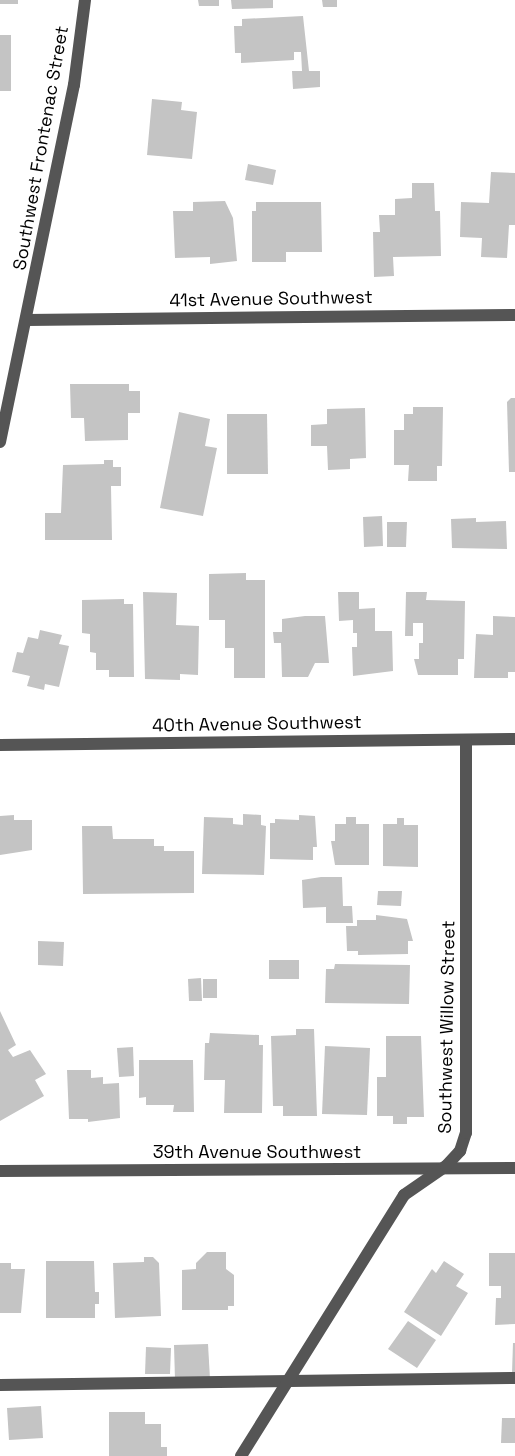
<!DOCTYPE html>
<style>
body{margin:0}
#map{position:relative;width:515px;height:1456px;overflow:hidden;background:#fff;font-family:"Space Grotesk",sans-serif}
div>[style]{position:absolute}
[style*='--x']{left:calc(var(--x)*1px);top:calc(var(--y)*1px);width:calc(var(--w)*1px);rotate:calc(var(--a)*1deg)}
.building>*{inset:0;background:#c4c4c4}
.lane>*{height:12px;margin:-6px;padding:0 6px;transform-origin:6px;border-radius:6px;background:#555}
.street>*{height:12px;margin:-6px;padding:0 6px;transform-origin:6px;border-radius:6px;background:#555}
span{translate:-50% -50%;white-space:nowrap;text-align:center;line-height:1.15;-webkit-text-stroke:6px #fff;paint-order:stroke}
.street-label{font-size:18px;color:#000}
</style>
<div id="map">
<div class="building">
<i style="clip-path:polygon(0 0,18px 0,18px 4px,0 4px)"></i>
<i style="clip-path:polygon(198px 0,219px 0,219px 6px,199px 6px)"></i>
<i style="clip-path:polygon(231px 0,273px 0,273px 8px,232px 9px)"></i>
<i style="clip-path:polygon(322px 0,337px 0,337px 7px,323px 7px)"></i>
<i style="clip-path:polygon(303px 16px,309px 71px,320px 71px,320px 87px,293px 89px,292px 71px,302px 71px,301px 52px,294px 52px,294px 60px,241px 63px,241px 53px,235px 53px,234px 26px,242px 26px,242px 19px)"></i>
<i style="clip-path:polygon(0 35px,11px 35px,11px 91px,0 91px)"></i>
<i style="clip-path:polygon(152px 99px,182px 102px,181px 110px,197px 112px,192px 159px,147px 155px)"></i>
<i style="clip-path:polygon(248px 164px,276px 170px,273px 185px,245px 180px)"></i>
<i style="clip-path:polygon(491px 172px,515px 173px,515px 225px,509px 225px,507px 258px,481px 257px,482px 238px,460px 237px,461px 202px,489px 203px)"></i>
<i style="clip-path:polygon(412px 183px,434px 183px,435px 211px,440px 211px,441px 256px,393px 257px,394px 276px,374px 277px,373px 232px,380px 232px,379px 215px,395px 215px,395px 199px,412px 198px)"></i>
<i style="clip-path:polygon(225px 201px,233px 218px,237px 261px,210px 264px,210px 257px,175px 258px,173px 211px,193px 211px,193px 202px)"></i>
<i style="clip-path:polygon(256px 202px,321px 202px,322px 252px,286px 252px,286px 262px,252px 262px,252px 211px,256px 211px)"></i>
<i style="clip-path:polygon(70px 384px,129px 384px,129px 391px,140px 391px,140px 413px,128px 413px,128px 440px,85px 441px,84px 418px,71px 418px)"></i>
<i style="clip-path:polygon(511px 398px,515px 398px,515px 472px,509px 472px,507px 402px)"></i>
<i style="clip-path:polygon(413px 407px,443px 407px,442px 466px,437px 466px,437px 481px,408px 481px,409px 465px,394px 465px,394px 430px,404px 430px,404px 414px,413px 414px)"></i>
<i style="clip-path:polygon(365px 408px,366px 458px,350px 459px,350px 469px,328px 470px,327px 446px,311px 446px,311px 425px,327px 424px,327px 409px)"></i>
<i style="clip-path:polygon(179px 412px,210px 419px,205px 446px,217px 448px,203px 516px,160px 508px)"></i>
<i style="clip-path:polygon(227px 414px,267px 414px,268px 474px,227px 474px)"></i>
<i style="clip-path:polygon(104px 460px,113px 460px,113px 467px,121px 467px,121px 486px,111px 486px,112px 540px,45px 540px,45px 513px,61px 513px,63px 465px,104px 464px)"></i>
<i style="clip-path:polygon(382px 516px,383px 546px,364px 547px,363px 517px)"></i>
<i style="clip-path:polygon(476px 518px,476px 522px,506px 521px,507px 549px,452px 548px,451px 519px)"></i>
<i style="clip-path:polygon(387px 522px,407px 522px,406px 547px,387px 547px)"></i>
<i style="clip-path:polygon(246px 573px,246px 580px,265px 580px,265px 678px,234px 678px,234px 648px,225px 648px,225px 620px,209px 620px,209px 574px)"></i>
<i style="clip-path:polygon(143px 592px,177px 593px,176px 625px,199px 626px,198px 675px,180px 674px,180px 680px,145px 679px)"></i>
<i style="clip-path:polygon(338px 592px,359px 592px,359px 609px,375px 608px,375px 631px,392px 631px,393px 671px,353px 676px,352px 647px,357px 647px,357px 633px,353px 633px,353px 620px,339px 621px)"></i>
<i style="clip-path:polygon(406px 592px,427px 592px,426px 600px,465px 601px,464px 659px,458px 659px,458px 675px,418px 675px,414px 659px,419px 659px,419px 643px,423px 643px,423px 623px,413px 623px,413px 636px,405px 636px)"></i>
<i style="clip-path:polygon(124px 599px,124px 604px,133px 604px,134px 677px,109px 677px,109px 670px,96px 670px,96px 653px,90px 652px,90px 634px,82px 633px,82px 600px)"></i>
<i style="clip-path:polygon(305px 616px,325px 616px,329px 663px,315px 663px,308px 677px,282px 677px,281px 643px,274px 643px,273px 632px,282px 632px,282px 619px)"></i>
<i style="clip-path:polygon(493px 616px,515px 617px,515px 672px,508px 672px,508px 678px,474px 678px,476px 634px,493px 635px)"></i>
<i style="clip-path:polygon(40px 630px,62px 635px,59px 644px,69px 646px,59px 687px,45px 684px,44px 690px,27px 686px,30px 676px,12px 672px,17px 652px,23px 653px,28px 637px,38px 639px)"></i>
<i style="clip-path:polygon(243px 814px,261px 815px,261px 825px,266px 826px,264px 875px,202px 874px,204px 817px,233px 818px,233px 824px,243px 825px)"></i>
<i style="clip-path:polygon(14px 815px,14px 820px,32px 820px,32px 850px,0 855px,0 816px)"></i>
<i style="clip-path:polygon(299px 815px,315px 816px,317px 847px,313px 847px,313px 860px,270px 859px,270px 823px,275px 823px,275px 819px,299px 820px)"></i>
<i style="clip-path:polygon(346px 817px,356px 817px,356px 824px,369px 824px,369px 865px,335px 865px,331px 841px,335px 841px,335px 824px,346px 824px)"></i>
<i style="clip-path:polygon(397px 818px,404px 818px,404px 825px,418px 825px,418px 867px,383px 866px,383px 824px,397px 824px)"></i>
<i style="clip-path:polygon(82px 826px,112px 826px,113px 839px,154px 839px,154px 846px,164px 846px,164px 851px,194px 851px,194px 893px,83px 894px)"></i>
<i style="clip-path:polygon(321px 877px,342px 877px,343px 906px,352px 906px,353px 923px,326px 923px,326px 907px,303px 908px,302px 880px)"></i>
<i style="clip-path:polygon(378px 891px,402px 891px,401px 906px,377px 905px)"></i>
<i style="clip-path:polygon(376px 915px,407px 919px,413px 941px,408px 941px,408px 954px,358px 955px,358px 951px,347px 951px,346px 926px,357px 926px,357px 920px,376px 920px)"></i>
<i style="clip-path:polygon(38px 941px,64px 942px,63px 966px,38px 965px)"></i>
<i style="clip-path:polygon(269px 960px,299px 960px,299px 979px,269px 979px)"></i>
<i style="clip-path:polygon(335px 964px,410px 965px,409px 1004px,325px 1003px,326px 969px,334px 969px)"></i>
<i style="clip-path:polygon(201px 978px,202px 1001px,189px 1001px,188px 979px)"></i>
<i style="clip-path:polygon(203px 979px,217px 979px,217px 998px,203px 998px)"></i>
<i style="clip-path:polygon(0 1011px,16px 1045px,8px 1050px,13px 1057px,30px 1050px,46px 1074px,35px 1080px,44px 1096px,0 1121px)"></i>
<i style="clip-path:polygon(296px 1029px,314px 1029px,317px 1116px,283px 1116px,283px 1106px,273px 1106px,271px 1036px,296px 1035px)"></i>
<i style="clip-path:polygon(210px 1033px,259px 1035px,259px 1045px,263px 1045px,262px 1113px,224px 1113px,225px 1080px,204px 1080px,205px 1043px,209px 1043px)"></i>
<i style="clip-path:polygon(386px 1036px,421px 1036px,424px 1117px,407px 1117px,407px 1124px,393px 1124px,393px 1116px,377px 1116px,377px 1077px,386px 1077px)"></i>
<i style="clip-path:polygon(325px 1046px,370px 1048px,367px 1115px,322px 1114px)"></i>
<i style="clip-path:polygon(133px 1047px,134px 1076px,119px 1077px,117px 1048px)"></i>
<i style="clip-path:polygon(139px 1060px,193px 1060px,194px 1112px,173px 1112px,174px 1105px,146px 1105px,146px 1097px,139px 1098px)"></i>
<i style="clip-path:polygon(67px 1070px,91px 1070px,91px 1078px,103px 1077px,103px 1084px,119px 1083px,120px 1118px,88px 1122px,88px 1119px,69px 1119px)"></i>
<i style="clip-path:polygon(207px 1252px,226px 1252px,226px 1269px,234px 1275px,234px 1306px,228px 1306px,228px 1310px,182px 1310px,182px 1270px,196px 1269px,196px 1263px)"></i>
<i style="clip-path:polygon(489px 1253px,515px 1253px,515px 1324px,495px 1325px,496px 1298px,501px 1298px,501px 1286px,489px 1286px)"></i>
<i style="clip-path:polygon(144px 1257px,153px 1257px,159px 1263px,161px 1316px,115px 1318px,113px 1263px,144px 1262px)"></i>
<i style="clip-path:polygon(46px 1261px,94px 1261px,95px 1292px,99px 1292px,99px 1304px,95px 1304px,95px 1318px,46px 1318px)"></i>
<i style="clip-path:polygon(444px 1261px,464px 1274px,456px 1286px,468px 1293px,441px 1336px,404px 1312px,432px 1269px,436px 1273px)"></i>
<i style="clip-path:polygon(0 1263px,11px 1263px,11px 1269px,25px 1269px,21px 1313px,0 1313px)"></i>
<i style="clip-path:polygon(408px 1321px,436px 1340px,417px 1368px,388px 1349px)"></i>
<i style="clip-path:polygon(513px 1343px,515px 1343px,515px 1373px,512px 1373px)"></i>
<i style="clip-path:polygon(208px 1344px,210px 1379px,175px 1380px,174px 1345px)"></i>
<i style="clip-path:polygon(146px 1347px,171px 1348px,170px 1374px,145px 1374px)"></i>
<i style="clip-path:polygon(41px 1406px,43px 1438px,9px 1440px,7px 1408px)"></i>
<i style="clip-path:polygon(109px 1412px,145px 1412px,145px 1424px,161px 1424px,161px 1447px,167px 1447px,167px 1456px,109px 1456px)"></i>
<i style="clip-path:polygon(502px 1418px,515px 1418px,515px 1443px,501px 1443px)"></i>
</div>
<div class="lane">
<i style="--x:0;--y:1385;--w:515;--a:-0.78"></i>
</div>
<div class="street">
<i style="--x:27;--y:320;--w:488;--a:-0.6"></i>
<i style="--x:0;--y:442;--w:365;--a:-78.3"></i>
<i style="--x:74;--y:85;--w:86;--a:-82.6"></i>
<i style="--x:0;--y:745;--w:515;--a:-0.67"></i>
<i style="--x:0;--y:1171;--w:515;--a:-0.33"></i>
<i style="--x:241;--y:1456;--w:308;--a:-58"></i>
<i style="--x:404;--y:1195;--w:51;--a:-34.6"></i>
<i style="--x:446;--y:1166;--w:21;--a:-47"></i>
<i style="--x:460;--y:1151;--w:19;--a:-72"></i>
<i style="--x:466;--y:1133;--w:393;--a:-90"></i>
</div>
<div class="street-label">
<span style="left:41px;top:148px;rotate:-80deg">Southwest Frontenac Street</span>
<span style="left:271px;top:299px;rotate:-1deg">41st Avenue Southwest</span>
<span style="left:257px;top:724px;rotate:-1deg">40th Avenue Southwest</span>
<span style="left:447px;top:1027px;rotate:-89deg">Southwest Willow Street</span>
<span style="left:257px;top:1152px">39th Avenue Southwest</span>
</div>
</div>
